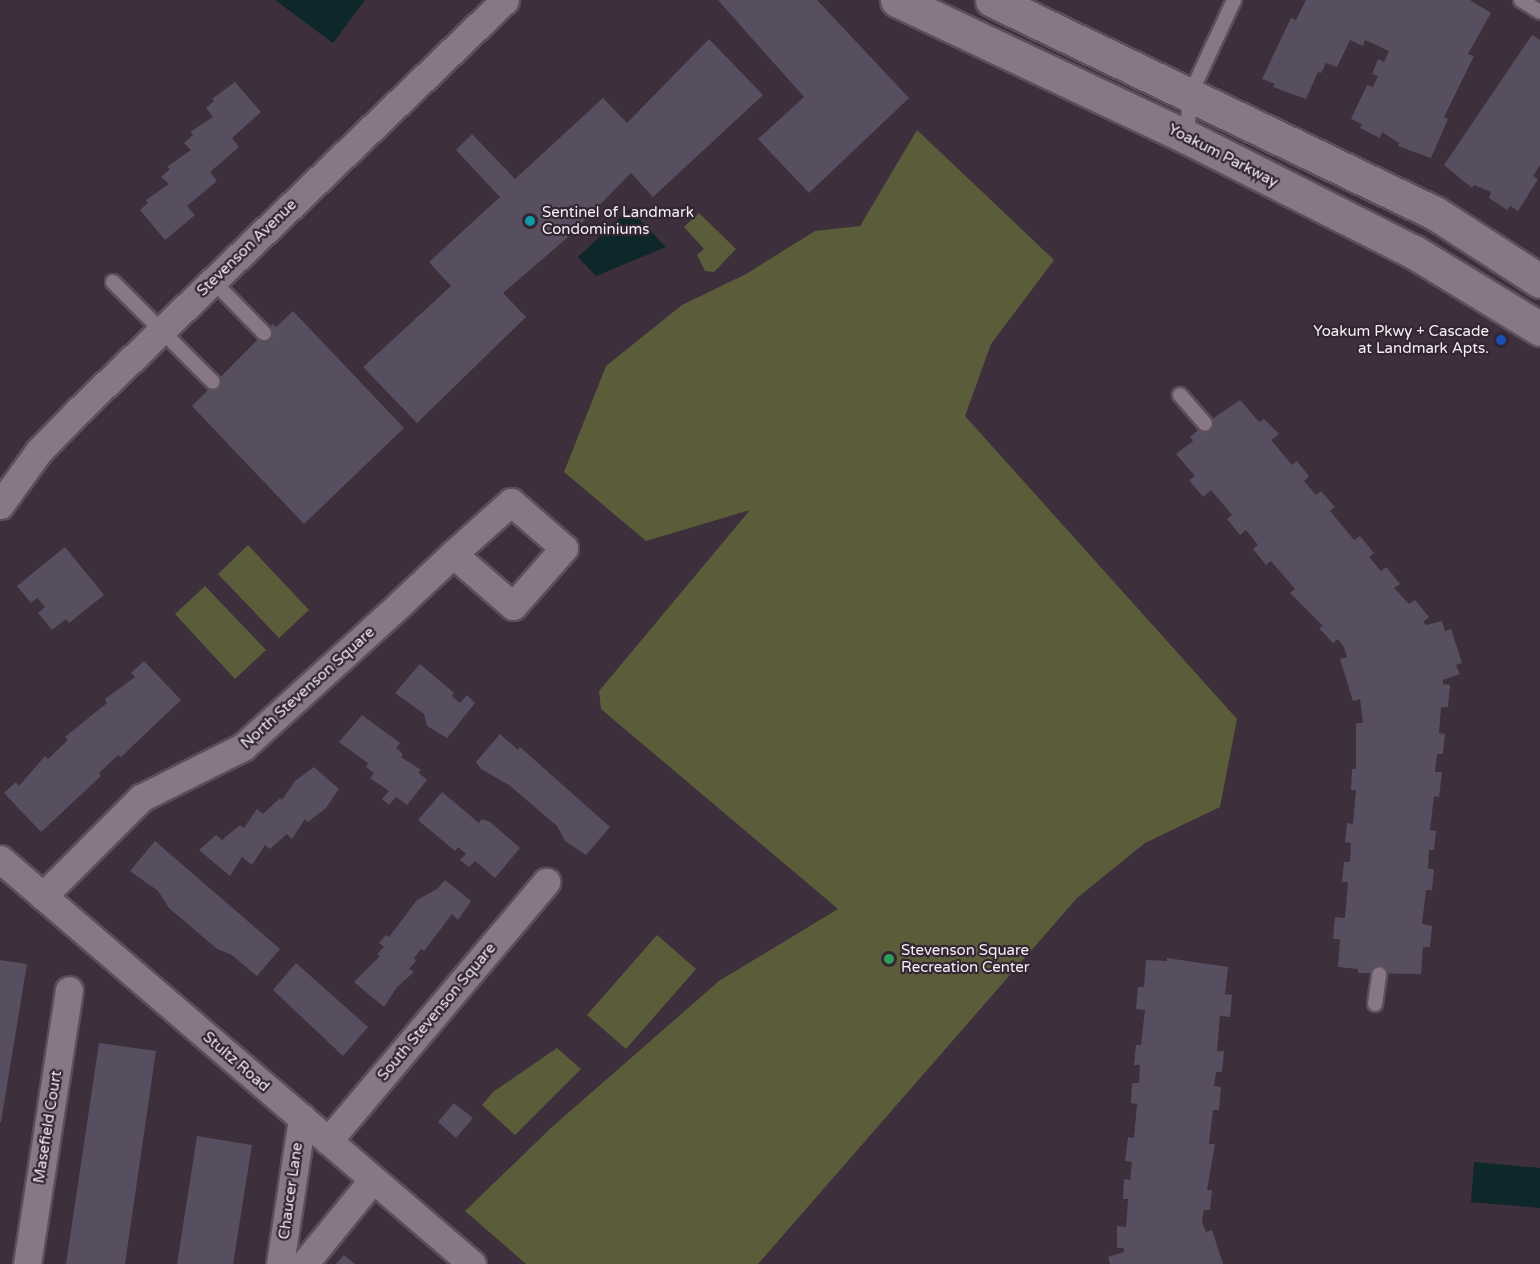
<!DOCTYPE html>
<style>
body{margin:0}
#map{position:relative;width:1540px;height:1264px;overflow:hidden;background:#3d2f3c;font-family:"Varela Round",sans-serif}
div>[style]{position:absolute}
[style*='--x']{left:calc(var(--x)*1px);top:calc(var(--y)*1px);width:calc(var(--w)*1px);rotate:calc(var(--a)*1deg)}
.green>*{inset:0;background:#5b5d3a}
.water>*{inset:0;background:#0e272a}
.building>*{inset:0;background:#574f60}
.roads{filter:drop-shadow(2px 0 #5b4f5a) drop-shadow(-2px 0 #5b4f5a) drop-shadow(0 2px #5b4f5a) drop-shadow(0 -2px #5b4f5a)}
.lane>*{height:14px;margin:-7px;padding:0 7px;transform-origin:7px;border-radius:7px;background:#887887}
.street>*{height:27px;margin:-13.5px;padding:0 13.5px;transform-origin:13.5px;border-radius:13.5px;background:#887887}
.secondary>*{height:33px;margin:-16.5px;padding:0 16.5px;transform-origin:16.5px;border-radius:16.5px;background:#887887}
.dots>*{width:16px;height:16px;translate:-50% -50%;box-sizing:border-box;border:3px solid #332632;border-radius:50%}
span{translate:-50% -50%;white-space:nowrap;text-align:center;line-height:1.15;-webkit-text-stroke:4.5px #332632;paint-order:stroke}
.street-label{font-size:15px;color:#f6edf5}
.poi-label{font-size:15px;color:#f6edf5}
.left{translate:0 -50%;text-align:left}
.right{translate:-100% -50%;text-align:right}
</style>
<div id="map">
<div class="green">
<i style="clip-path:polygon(917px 130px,1054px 260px,991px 344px,965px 416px,1237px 719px,1220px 807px,1145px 843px,1077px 898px,758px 1264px,526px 1264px,465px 1211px,552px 1127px,719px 981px,838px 909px,601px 709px,599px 691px,750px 510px,646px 541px,564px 472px,606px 366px,682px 305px,746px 274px,815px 231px,860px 226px)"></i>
<i style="clip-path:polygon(699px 213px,736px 249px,714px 272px,705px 271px,697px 255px,704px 249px,684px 227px)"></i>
<i style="clip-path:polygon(248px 545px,309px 610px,279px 638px,218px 574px)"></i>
<i style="clip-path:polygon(205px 586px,266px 650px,235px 679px,175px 614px)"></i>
<i style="clip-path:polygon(657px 935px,696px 969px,626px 1049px,587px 1015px)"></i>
<i style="clip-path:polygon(557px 1048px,581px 1069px,515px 1135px,482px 1105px,493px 1092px)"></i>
</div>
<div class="water">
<i style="clip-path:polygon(275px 0,365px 0,333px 43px)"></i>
<i style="clip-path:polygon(629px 209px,666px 247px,596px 276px,578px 257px)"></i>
<i style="clip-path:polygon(1474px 1162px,1540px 1168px,1540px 1208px,1471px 1202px)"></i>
</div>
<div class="building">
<i style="clip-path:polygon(718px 0,817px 0,909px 98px,809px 193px,758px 139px,804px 97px)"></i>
<i style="clip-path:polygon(1306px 0,1470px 0,1491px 13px,1468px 54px,1474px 56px,1444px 117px,1448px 119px,1431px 158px,1398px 146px,1399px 143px,1382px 132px,1380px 138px,1360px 128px,1362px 124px,1351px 119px,1367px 85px,1373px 87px,1378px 76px,1372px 74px,1378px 59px,1384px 62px,1389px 51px,1365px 40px,1363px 46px,1350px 40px,1337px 67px,1326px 63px,1321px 73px,1318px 72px,1306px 99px,1273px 87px,1275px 84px,1262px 79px,1291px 18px,1296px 20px)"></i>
<i style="clip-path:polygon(1532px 35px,1540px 40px,1540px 165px,1533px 176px,1538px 179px,1518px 211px,1510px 206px,1507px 210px,1489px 198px,1491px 192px,1474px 185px,1472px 188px,1444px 165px)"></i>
<i style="clip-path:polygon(709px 39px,763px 95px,653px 197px,631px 173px,568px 237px,503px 293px,526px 317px,417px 423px,363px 367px,451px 286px,429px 262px,500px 197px,456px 150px,472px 134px,515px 179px,603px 98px,627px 123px)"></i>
<i style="clip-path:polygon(235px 82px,261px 112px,232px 138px,239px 147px,210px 172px,217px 181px,187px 206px,195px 215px,165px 240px,140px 210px,148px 203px,146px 200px,169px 184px,161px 177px,170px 169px,167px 167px,191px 150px,184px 143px,193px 135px,190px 132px,213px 117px,206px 108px,214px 101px,212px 99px)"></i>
<i style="clip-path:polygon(293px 311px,404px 428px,304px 524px,192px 406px,273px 324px,276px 327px)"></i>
<i style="clip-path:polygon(1240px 400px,1259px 422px,1264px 419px,1279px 434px,1271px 440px,1292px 465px,1297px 461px,1309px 476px,1304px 481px,1316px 495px,1321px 491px,1335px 507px,1330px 511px,1354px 540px,1360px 536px,1374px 553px,1369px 557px,1381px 571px,1386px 567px,1400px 584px,1394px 588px,1409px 604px,1415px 600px,1429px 617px,1423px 622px,1426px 625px,1442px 621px,1445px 631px,1451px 629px,1462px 663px,1456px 665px,1460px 674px,1443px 680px,1443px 684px,1450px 685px,1448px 707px,1441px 707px,1439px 733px,1445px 734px,1443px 754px,1437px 754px,1435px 772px,1442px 772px,1439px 797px,1434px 796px,1430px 830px,1436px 831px,1434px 850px,1429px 850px,1428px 869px,1434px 869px,1432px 890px,1426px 890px,1422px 924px,1432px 926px,1430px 947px,1423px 947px,1421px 974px,1358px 973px,1358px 969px,1338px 967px,1340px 939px,1333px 939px,1335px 917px,1345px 918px,1348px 882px,1342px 882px,1344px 862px,1350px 862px,1351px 843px,1345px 842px,1347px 823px,1353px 824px,1356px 790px,1351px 790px,1352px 769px,1356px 769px,1356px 723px,1363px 723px,1360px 699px,1353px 701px,1340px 659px,1347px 657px,1344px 647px,1338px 639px,1333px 643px,1319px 628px,1323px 626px,1290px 593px,1295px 589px,1271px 561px,1266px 565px,1253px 549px,1258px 545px,1246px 530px,1240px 535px,1227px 519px,1232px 515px,1211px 490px,1203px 497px,1189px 480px,1195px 476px,1176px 454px,1193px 441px,1190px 437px,1205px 424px)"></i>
<i style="clip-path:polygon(65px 547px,104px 595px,69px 623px,66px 619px,52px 630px,38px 613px,45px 607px,37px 598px,31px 603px,17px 586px)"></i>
<i style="clip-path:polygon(144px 661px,181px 700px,121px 757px,118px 755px,99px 773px,101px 776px,41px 832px,4px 793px,16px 782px,19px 786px,45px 756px,48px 759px,68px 740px,65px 737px,107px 703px,105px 699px,135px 677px,131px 673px)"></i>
<i style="clip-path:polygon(420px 664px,454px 693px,452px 696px,460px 703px,467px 695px,475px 703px,447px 738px,427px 726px,424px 714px,395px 693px)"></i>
<i style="clip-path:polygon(362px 715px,400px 743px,396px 748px,403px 754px,401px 757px,421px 770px,418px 772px,427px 780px,407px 805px,396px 797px,389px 805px,382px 799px,389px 791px,370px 778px,374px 773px,366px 767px,368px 763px,339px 742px)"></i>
<i style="clip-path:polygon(500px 734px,518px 750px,520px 747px,610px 827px,586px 855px,565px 841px,557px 826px,509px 785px,481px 769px,476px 762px)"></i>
<i style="clip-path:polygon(314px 767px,339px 789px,326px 808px,308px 822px,305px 819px,292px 839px,287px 834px,270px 849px,265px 845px,252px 865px,242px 857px,230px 876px,199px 850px,216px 835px,222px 840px,240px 825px,244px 828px,257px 809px,263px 814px,280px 798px,282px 800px,295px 781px)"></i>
<i style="clip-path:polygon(442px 792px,479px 823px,482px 819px,490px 822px,520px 848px,495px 878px,475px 861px,469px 867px,460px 860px,466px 854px,458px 847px,455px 851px,418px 820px)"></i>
<i style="clip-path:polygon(155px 841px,280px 949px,257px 976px,232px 955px,217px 949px,169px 908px,158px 891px,130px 871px)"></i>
<i style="clip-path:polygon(445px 880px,471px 901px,458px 920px,452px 914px,424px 951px,421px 949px,414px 958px,416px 961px,409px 969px,414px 972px,397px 987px,384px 1007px,354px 982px,380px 956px,377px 954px,384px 947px,379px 943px,386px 935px,389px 937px,417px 900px,437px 889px)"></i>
<i style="clip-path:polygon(1167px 958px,1228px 967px,1225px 994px,1232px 995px,1230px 1017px,1220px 1016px,1217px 1051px,1224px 1051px,1222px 1072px,1216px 1072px,1214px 1086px,1221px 1087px,1219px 1110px,1213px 1110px,1209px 1144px,1215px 1144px,1207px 1190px,1212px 1190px,1210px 1210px,1204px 1210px,1202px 1222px,1206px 1232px,1212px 1230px,1223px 1264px,1110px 1264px,1108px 1257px,1124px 1252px,1124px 1248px,1117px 1248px,1117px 1226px,1126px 1227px,1128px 1199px,1123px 1199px,1124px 1179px,1130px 1180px,1132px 1162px,1125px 1161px,1128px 1137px,1134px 1138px,1137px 1104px,1131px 1103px,1132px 1083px,1139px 1083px,1140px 1065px,1134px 1065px,1136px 1045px,1141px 1045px,1145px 1010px,1136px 1009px,1138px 987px,1144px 987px,1146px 960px,1167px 961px)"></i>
<i style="clip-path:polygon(0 960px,27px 964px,1px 1122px,0 1122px)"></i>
<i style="clip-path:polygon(296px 963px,368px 1027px,343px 1056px,273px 990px)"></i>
<i style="clip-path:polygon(99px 1043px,156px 1051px,125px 1264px,66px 1264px)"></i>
<i style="clip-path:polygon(454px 1103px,473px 1118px,456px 1138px,438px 1122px)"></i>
<i style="clip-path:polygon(197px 1136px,252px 1145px,233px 1264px,177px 1264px)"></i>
<i style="clip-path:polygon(344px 1255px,355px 1264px,336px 1264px)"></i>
</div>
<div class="roads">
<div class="lane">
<i style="--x:1521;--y:0;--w:22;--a:32"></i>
<i style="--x:1187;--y:137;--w:42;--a:-85.9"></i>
<i style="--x:1190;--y:95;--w:105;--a:-65.1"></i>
<i style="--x:213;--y:281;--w:73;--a:45.6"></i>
<i style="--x:113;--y:282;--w:141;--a:45"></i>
<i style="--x:1180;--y:395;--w:38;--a:49"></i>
<i style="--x:1375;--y:1004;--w:30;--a:-82"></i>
</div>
<div class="street">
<i style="--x:0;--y:505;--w:67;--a:-54.2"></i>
<i style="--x:39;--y:451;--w:57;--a:-45.7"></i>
<i style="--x:79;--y:410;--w:591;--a:-43.9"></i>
<i style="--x:0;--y:859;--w:622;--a:40.63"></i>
<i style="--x:43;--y:896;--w:139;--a:-45"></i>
<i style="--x:141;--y:798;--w:114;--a:-26.6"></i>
<i style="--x:243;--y:747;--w:214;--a:-42.3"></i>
<i style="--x:401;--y:603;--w:71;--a:-43.3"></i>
<i style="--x:453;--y:554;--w:78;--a:-41.9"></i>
<i style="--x:511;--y:502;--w:70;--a:41"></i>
<i style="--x:564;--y:548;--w:77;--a:131.3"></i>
<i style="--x:513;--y:606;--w:79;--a:-139.1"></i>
<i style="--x:328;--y:1141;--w:339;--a:-49.9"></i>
<i style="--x:27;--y:1264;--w:277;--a:-81.3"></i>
<i style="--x:280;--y:1264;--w:148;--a:-81.4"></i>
<i style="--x:304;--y:1264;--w:109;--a:-50.9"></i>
</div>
<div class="secondary">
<i style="--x:897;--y:0;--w:321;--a:25.3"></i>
<i style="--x:1187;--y:137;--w:254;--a:26.9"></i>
<i style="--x:1414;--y:252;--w:148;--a:31.4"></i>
<i style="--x:992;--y:0;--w:492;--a:25.7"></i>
<i style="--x:1435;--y:213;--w:125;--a:32.9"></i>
</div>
</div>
<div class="dots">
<i style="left:530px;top:221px;background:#0f9aa8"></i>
<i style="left:1501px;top:340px;background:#1a4fb4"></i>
<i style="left:889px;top:959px;background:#2e9e5b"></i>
</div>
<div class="street-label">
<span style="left:1223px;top:156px;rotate:27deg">Yoakum Parkway</span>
<span style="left:247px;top:248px;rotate:-44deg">Stevenson Avenue</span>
<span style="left:308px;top:688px;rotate:-42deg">North Stevenson Square</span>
<span style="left:437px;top:1012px;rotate:-50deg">South Stevenson Square</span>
<span style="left:236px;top:1062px;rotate:41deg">Stultz Road</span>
<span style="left:48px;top:1127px;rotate:-81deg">Masefield Court</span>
<span style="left:291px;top:1191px;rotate:-82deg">Chaucer Lane</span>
</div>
<div class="poi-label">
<span class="left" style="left:542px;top:221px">Sentinel of Landmark<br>Condominiums</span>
<span class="right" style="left:1489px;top:340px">Yoakum Pkwy + Cascade<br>at Landmark Apts.</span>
<span class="left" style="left:901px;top:959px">Stevenson Square<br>Recreation Center</span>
</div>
</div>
